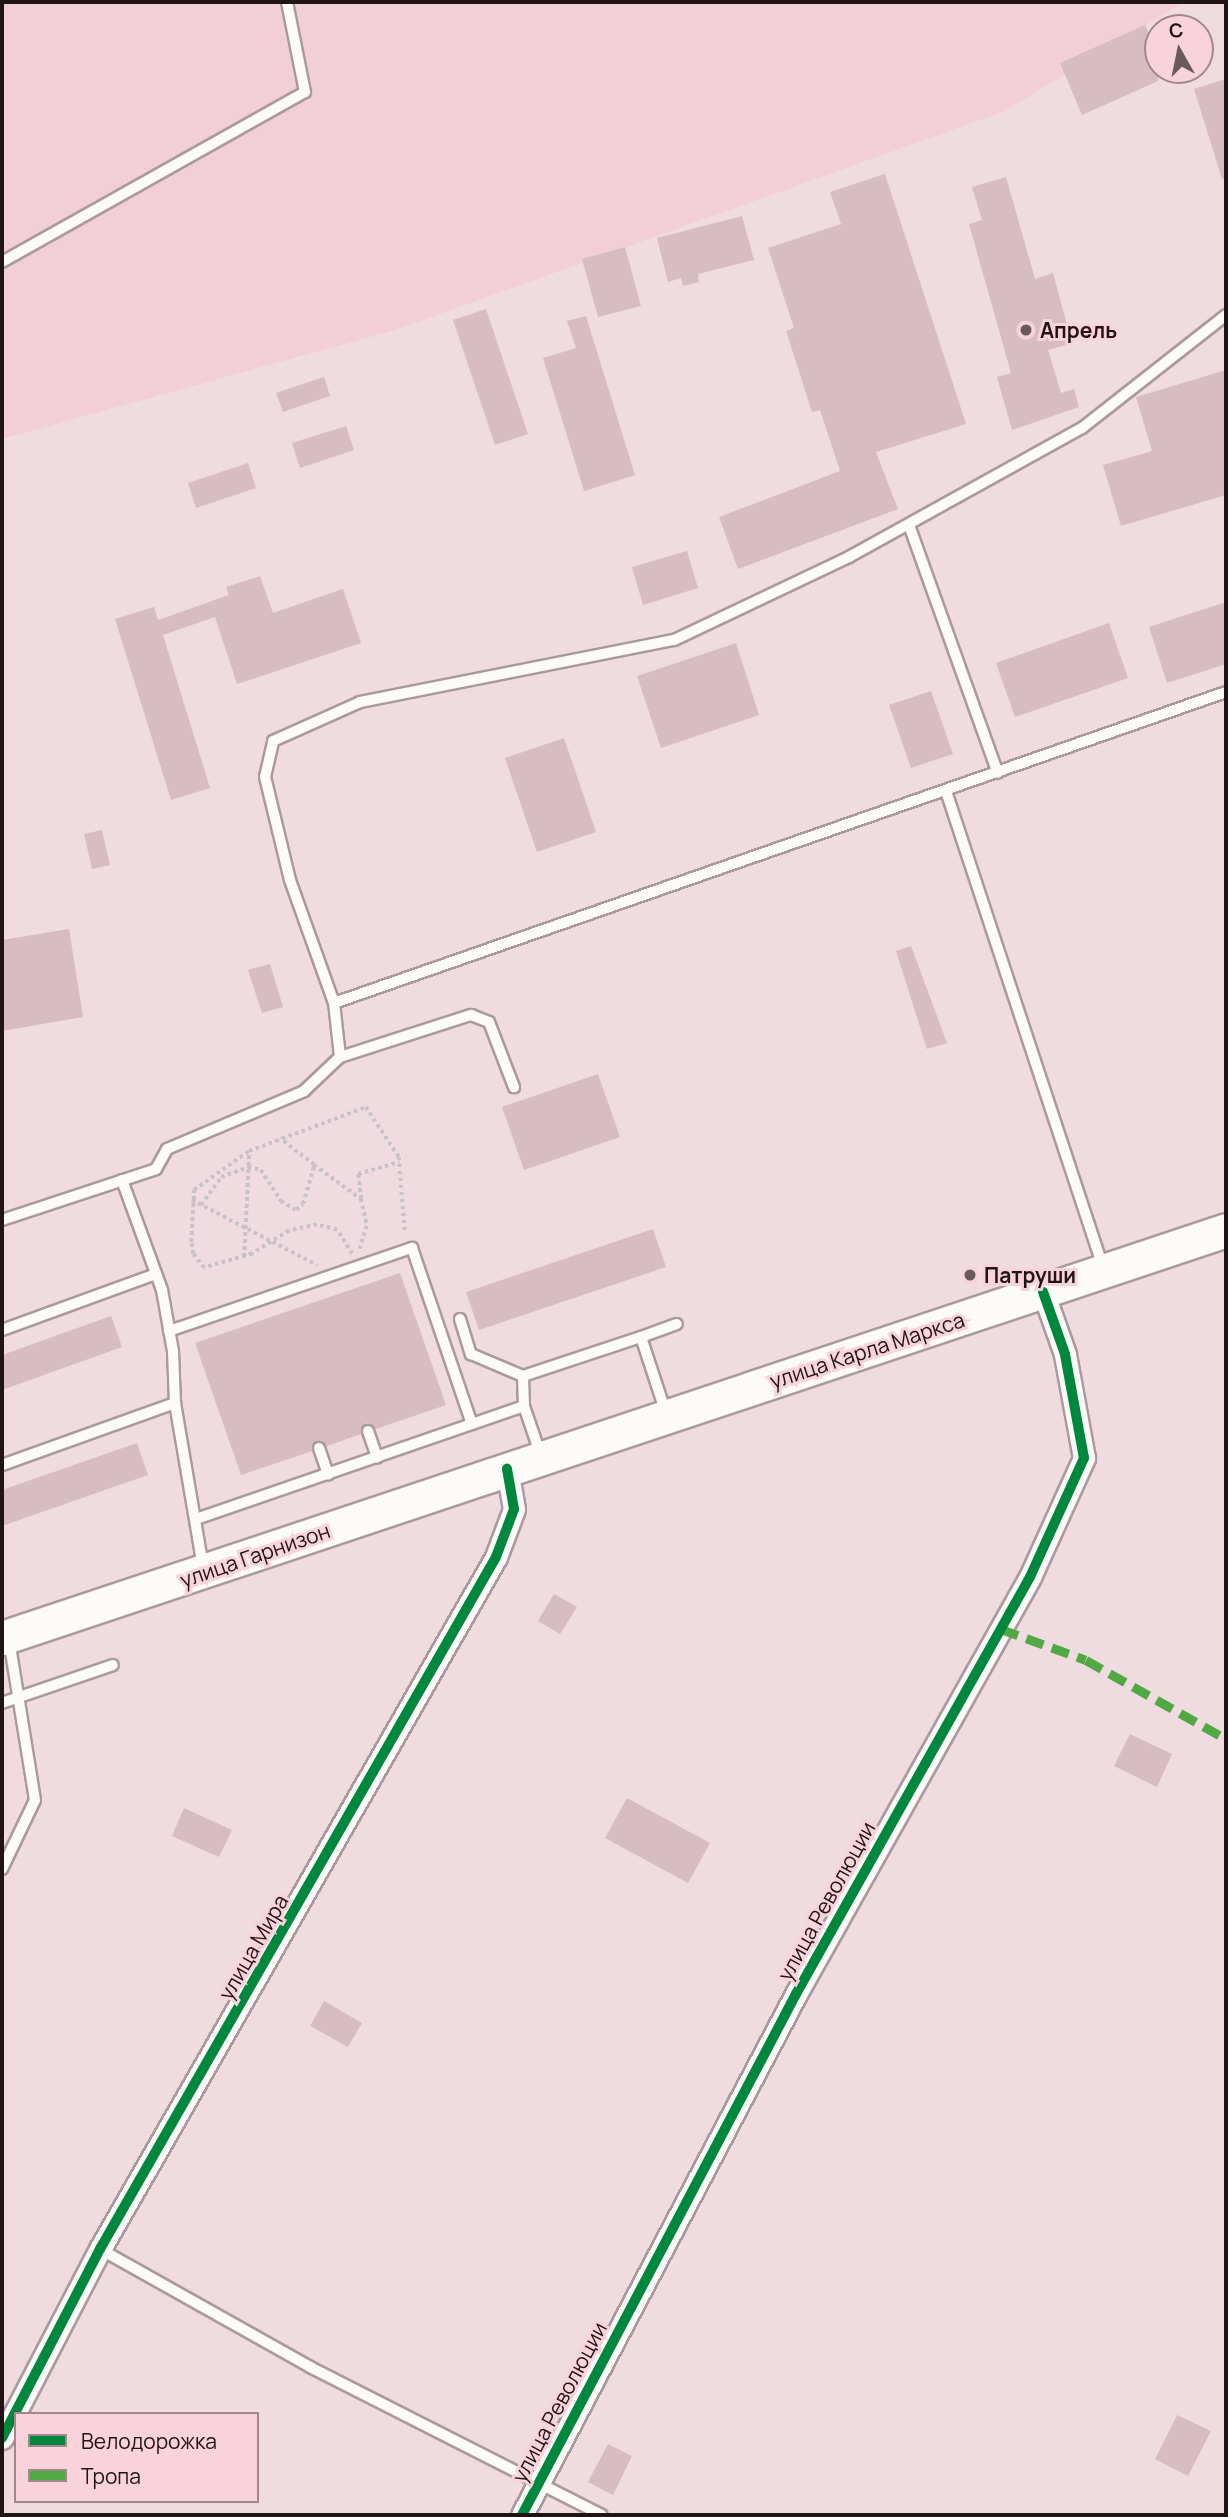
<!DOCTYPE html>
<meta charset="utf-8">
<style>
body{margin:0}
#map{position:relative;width:1228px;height:2517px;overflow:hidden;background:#f0dbe0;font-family:Manrope,sans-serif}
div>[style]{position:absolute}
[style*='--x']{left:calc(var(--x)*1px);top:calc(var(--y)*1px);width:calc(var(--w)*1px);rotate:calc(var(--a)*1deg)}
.built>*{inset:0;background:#f2cfd7}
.building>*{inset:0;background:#d7bcc3}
.path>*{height:3.5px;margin-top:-1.75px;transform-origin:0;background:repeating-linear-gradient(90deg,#c9c2c4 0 3.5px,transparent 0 7px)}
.roads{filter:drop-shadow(2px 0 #aa9a9d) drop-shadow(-2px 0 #aa9a9d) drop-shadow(0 2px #aa9a9d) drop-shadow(0 -2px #aa9a9d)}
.service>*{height:10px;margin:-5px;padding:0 5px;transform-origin:5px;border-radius:5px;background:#fdfafa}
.minor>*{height:21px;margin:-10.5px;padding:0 10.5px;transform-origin:10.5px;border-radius:10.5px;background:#fdfafa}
.primary>*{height:33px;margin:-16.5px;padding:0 16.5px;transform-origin:16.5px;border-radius:16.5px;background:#fdfafa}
.quiet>*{height:9px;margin-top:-4.5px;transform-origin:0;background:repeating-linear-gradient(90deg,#52a842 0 18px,transparent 0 27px)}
.cycleway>*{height:10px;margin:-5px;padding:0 5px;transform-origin:5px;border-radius:5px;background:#00873e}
.dots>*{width:19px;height:19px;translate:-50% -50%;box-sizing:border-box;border:4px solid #f8d3db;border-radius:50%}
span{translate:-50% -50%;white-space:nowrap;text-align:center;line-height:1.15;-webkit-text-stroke:6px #f8d3db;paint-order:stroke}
.poi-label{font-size:21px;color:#201417;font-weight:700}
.left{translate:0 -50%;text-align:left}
.street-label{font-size:21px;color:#201417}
.frame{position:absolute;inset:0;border:4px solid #201417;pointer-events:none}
.legend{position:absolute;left:14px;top:2412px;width:245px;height:91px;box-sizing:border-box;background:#f8d3db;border:2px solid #a2878d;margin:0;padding:9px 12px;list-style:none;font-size:21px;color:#201417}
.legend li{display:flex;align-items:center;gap:14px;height:35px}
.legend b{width:35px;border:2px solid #a2878d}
.north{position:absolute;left:1144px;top:14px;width:70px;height:70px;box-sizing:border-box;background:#f8d3db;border:2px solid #a2878d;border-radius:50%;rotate:351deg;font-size:19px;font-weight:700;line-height:28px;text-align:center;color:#201417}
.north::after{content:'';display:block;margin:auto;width:24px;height:32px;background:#695a5d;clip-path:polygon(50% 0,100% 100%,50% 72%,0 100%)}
</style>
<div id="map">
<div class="built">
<i style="clip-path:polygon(2px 2px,1184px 2px,1005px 111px,395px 330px,2px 439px)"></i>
</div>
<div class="building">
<i style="clip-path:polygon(1145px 25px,1158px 54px,1158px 81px,1082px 115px,1060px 63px)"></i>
<i style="clip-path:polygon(1226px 79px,1226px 178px,1222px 179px,1194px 89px)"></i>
<i style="clip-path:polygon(885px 174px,966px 424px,876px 452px,898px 509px,738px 569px,719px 517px,840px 471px,820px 410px,812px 412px,786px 331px,794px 328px,768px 248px,841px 224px,830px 192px)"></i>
<i style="clip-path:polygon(1006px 177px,1035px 279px,1053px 273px,1072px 343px,1048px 350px,1061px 393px,1074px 389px,1079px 407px,1012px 430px,997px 377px,1011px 373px,969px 224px,982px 220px,972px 187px)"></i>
<i style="clip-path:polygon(742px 216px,754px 260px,698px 274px,699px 282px,683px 286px,681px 278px,668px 282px,657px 238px)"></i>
<i style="clip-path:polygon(625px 247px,641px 306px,598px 317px,582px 259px)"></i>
<i style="clip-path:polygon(486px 309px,528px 434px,495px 445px,453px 320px)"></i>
<i style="clip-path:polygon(586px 316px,635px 475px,584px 491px,543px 358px,576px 348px,567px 321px)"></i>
<i style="clip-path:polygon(1226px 370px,1226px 495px,1121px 526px,1103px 465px,1152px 451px,1136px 397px)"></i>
<i style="clip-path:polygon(324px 377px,330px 396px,283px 412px,276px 393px)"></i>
<i style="clip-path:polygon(346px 426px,354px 450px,300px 468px,292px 443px)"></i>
<i style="clip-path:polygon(248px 463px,256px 488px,196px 508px,188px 483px)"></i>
<i style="clip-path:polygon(687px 551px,698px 588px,643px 605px,632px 567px)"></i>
<i style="clip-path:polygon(260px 576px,273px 613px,343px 589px,361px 643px,237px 684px,215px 617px,163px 635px,210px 788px,171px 800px,115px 619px,154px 607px,158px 620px,229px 595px,226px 587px)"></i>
<i style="clip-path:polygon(1226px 602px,1226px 664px,1167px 683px,1149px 627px)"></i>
<i style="clip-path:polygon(1109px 623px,1128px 678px,1015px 717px,996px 663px)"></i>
<i style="clip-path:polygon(736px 643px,759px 715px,661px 748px,637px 676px)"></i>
<i style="clip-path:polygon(931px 691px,953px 754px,911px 768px,889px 705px)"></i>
<i style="clip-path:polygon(564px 738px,596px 832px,537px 852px,505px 758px)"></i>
<i style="clip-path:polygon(102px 830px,110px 865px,92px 869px,84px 834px)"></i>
<i style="clip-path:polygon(69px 929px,83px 1017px,2px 1031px,2px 940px)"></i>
<i style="clip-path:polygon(911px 946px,947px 1043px,927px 1049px,896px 951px)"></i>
<i style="clip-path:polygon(270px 964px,283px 1007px,262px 1013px,248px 970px)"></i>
<i style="clip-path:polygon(598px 1074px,620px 1137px,524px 1170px,502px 1107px)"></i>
<i style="clip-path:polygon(653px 1229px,666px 1267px,479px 1330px,466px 1292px)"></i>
<i style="clip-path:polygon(400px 1273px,446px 1405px,376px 1429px,366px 1423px,361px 1434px,327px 1446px,316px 1441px,312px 1451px,241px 1475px,195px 1343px)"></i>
<i style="clip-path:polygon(111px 1316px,122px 1347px,2px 1390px,2px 1355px)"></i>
<i style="clip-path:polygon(137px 1443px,148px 1475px,2px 1526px,2px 1490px)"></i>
<i style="clip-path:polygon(554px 1594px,577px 1607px,560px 1634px,538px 1621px)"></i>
<i style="clip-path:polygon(1130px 1734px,1172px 1754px,1157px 1787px,1114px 1766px)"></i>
<i style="clip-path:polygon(627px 1798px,710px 1843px,688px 1883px,605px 1838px)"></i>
<i style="clip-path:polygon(184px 1808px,232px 1830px,219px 1857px,172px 1836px)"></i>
<i style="clip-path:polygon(324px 2001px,362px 2023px,348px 2047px,310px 2026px)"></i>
<i style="clip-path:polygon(1177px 2415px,1211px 2431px,1188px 2476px,1155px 2459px)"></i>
<i style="clip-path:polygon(608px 2444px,632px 2456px,613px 2495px,588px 2482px)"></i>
</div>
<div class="path">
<i style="--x:314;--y:1165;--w:58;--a:35.9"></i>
<i style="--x:361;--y:1199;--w:28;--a:77"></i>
<i style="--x:367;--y:1226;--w:24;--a:107"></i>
<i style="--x:361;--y:1199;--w:25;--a:-97"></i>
<i style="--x:358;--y:1174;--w:43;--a:-16.3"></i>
<i style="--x:192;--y:1200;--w:141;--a:27.5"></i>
<i style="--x:201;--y:1205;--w:34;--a:-54"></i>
<i style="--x:221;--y:1177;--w:29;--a:-20"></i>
<i style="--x:248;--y:1167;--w:13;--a:13"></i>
<i style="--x:261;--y:1170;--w:37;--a:57"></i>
<i style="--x:281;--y:1201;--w:17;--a:31"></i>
<i style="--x:296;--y:1210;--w:9;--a:-41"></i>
<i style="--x:303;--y:1204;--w:41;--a:-74.2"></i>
<i style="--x:314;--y:1165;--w:43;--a:-142.6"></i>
<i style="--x:352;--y:1254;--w:28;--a:-122"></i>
<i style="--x:337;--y:1230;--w:21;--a:-166"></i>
<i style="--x:317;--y:1225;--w:29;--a:168"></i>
<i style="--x:289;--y:1231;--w:44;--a:148.1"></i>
<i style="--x:252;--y:1254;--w:50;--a:163.7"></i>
<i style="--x:204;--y:1268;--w:18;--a:-128"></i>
<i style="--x:193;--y:1254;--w:12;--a:-99"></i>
<i style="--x:191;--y:1242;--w:52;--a:-86.7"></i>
<i style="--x:194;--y:1190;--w:67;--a:-35.3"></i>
<i style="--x:249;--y:1151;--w:125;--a:-20.6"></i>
<i style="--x:366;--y:1107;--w:60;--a:56.6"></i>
<i style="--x:399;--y:1157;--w:77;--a:85.5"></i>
<i style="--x:244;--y:1257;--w:106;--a:-87.3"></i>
</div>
<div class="roads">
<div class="service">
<i style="--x:2;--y:262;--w:347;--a:-29.3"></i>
<i style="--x:305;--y:92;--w:92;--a:-101.3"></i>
<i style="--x:909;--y:525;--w:263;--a:70.3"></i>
<i style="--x:946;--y:791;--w:501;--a:71.75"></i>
<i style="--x:334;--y:1003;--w:945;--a:-19.22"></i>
<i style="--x:340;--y:1057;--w:138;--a:-17.8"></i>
<i style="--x:471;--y:1015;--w:19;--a:21"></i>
<i style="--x:489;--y:1022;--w:70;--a:69"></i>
<i style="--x:122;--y:1180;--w:117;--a:70"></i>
<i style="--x:162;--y:1290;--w:62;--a:79.8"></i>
<i style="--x:173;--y:1351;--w:52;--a:87.8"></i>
<i style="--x:2;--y:1220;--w:162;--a:-18.3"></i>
<i style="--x:156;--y:1169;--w:23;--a:-61"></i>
<i style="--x:167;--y:1149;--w:149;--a:-22.9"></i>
<i style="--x:304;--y:1091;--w:50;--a:-43.4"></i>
<i style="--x:340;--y:1057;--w:54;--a:-96.3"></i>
<i style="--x:334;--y:1003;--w:131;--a:-109.7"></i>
<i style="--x:290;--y:880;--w:106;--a:-103.6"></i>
<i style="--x:265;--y:777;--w:37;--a:-77"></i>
<i style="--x:273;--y:741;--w:95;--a:-24.1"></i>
<i style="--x:360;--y:702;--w:320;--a:-11.2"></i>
<i style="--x:674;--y:640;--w:194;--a:-25.4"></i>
<i style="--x:849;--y:557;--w:266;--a:-29"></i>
<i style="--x:1082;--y:428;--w:183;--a:-38.1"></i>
<i style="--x:460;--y:1319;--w:37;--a:73"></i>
<i style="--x:471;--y:1354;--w:56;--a:22.9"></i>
<i style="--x:2;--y:1330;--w:164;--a:-20"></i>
<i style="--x:169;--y:1331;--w:257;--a:-18.9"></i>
<i style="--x:412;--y:1248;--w:186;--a:71.2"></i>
<i style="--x:641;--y:1337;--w:38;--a:-20"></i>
<i style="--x:524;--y:1406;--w:30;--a:-92"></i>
<i style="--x:523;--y:1376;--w:124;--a:-18.3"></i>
<i style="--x:641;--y:1337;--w:80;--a:71.8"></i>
<i style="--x:368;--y:1431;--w:28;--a:71"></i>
<i style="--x:319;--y:1448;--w:28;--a:71"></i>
<i style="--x:2;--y:1465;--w:184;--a:-19.7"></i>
<i style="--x:175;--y:1403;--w:166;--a:80.3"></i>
<i style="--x:196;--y:1519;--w:347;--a:-19"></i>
<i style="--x:524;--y:1406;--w:50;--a:71.2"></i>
<i style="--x:2;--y:1703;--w:117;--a:-18.9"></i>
<i style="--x:2;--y:1869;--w:76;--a:-64.4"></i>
<i style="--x:35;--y:1800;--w:162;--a:-99.2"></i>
<i style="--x:100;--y:2249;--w:241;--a:29.3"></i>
<i style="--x:310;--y:2367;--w:327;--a:26.9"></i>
</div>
<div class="minor">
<i style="--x:2;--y:2438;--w:213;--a:-62.6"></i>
<i style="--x:100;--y:2249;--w:797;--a:-60.22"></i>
<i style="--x:496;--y:1557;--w:51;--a:-69.4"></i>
<i style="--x:514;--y:1509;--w:41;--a:-99.9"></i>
<i style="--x:522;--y:2515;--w:589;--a:-62.26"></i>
<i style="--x:796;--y:1994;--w:478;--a:-60.7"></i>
<i style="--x:1030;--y:1577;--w:131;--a:-65.6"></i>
<i style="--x:1084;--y:1458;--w:106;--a:-100.4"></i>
<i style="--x:1065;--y:1354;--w:66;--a:-109.5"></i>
</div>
<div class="primary">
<i style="--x:2;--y:1638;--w:1290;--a:-18.43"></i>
</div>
</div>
<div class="quiet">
<i style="--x:1001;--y:1629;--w:90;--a:20"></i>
<i style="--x:1086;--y:1660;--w:161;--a:29.4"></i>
</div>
<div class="cycleway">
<i style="--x:2;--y:2438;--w:213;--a:-62.6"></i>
<i style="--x:100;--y:2249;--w:797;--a:-60.22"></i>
<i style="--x:496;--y:1557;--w:51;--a:-69.4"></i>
<i style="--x:514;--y:1509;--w:41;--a:-99.9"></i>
<i style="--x:522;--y:2515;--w:589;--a:-62.26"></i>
<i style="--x:796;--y:1994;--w:478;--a:-60.7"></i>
<i style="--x:1030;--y:1577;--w:131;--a:-65.6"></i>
<i style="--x:1084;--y:1458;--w:106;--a:-100.4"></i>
<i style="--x:1065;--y:1354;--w:66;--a:-109.5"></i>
</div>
<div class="dots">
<i style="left:1026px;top:330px;background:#695a5d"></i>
<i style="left:970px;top:1275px;background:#695a5d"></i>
</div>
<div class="poi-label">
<span class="left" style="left:1040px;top:330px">Апрель</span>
<span class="left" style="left:984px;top:1275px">Патруши</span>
</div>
<div class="street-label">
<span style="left:867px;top:1350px;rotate:-18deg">улица Карла Маркса</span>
<span style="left:255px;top:1555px;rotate:-19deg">улица Гарнизон</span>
<span style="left:826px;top:1901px;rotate:-61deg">улица Революции</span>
<span style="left:253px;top:1947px;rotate:-60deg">улица Мира</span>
<span style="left:559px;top:2402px;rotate:-62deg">улица Революции</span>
</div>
<div class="frame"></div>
<ul class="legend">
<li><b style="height:9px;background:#00873e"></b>Велодорожка</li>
<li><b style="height:9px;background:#52a842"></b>Тропа</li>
</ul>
<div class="north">С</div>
</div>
